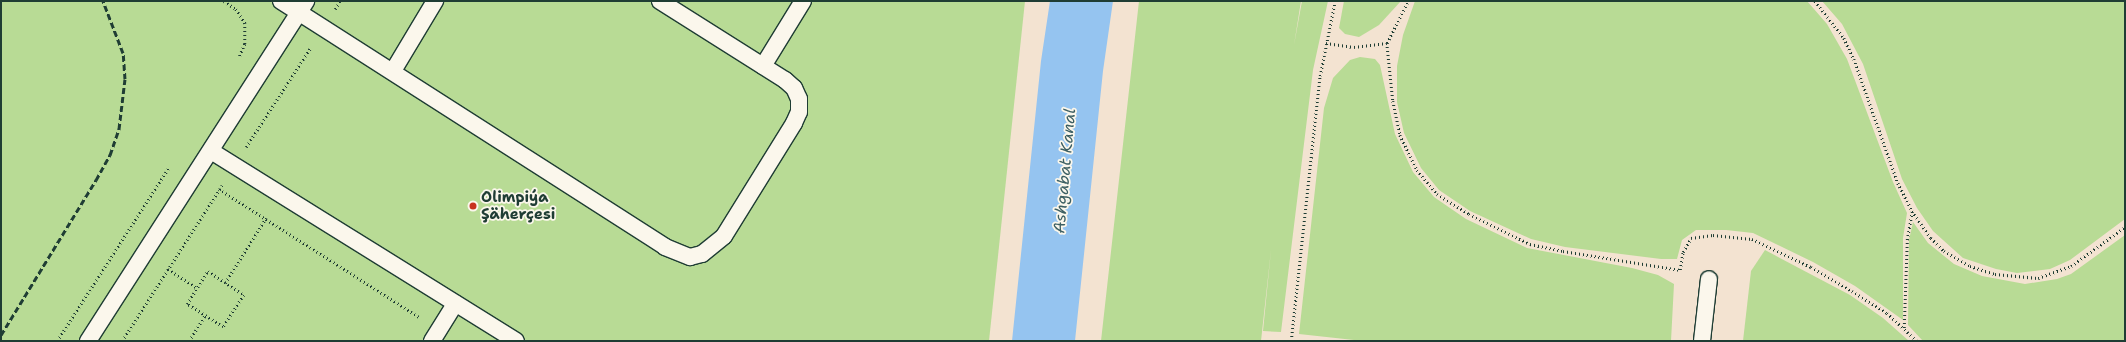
<!DOCTYPE html>
<meta charset="utf-8">
<style>
body{margin:0}
#map{position:relative;width:2126px;height:342px;overflow:hidden;background:#f3e3d1;font-family:"Shantell Sans",sans-serif}
div>[style]{position:absolute}
[style*='--x']{left:calc(var(--x)*1px);top:calc(var(--y)*1px);width:calc(var(--w)*1px);rotate:calc(var(--a)*1deg)}
.green>*{inset:0;background:#b8db95}
.water>*{inset:0;background:#95c4f0}
.path>*{height:2.5px;margin-top:-1.25px;transform-origin:0;background:repeating-linear-gradient(90deg,#1f3d34 0 1px,transparent 0 4px)}
.roads{filter:drop-shadow(1px 0 #1f3d34) drop-shadow(-1px 0 #1f3d34) drop-shadow(0 1px #1f3d34) drop-shadow(0 -1px #1f3d34)}
.lane>*{height:16px;margin:-8px;padding:0 8px;transform-origin:8px;border-radius:8px;background:#fbf7ec}
.rail>*{height:3px;margin-top:-1.5px;transform-origin:0;background:repeating-linear-gradient(90deg,#1f3d34 0 6px,transparent 0 9px)}
.dots>*{width:11px;height:11px;translate:-50% -50%;box-sizing:border-box;border:2px solid #fbf7ec;border-radius:50%}
span{translate:-50% -50%;white-space:nowrap;text-align:center;line-height:1.15;-webkit-text-stroke:3.5px #fbf7ec;paint-order:stroke}
.poi-label{font-size:15px;color:#1f3d34;font-weight:700}
.left{translate:0 -50%;text-align:left}
.water-label{font-size:16px;color:#3c5f63;font-style:italic}
.frame{position:absolute;inset:0;border:2px solid #1f3d34;pointer-events:none}
</style>
<div id="map">
<div class="green">
<i style="clip-path:polygon(1px 1px,1025px 1px,989px 341px,1px 341px)"></i>
<i style="clip-path:polygon(1139px 1px,1301px 1px,1294px 45px,1302px 1px,1328px 1px,1313px 70px,1281px 332px,1263px 331px,1271px 250px,1261px 341px,1101px 341px)"></i>
<i style="clip-path:polygon(1344px 1px,1401px 1px,1379px 25px,1359px 37px,1345px 34px,1339px 28px)"></i>
<i style="clip-path:polygon(1415px 1px,1807px 1px,1827px 24px,1847px 59px,1893px 182px,1907px 213px,1903px 238px,1903px 320px,1855px 286px,1813px 262px,1753px 233px,1726px 230px,1696px 230px,1682px 240px,1677px 259px,1661px 259px,1565px 247px,1531px 239px,1470px 211px,1439px 190px,1421px 168px,1404px 133px,1397px 102px,1397px 66px,1403px 35px)"></i>
<i style="clip-path:polygon(1822px 1px,2125px 1px,2125px 219px,2070px 260px,2050px 269px,2017px 273px,1996px 269px,1963px 258px,1933px 231px,1917px 208px,1902px 179px,1863px 64px,1842px 24px)"></i>
<i style="clip-path:polygon(1360px 57px,1375px 59px,1380px 65px,1395px 134px,1413px 172px,1434px 197px,1466px 219px,1527px 248px,1632px 268px,1658px 275px,1674px 284px,1671px 341px,1363px 341px,1299px 334px,1324px 108px,1333px 78px,1350px 60px)"></i>
<i style="clip-path:polygon(1913px 222px,1928px 243px,1954px 264px,1982px 276px,2025px 284px,2057px 279px,2071px 274px,2125px 235px,2125px 341px,1923px 341px,1908px 325px,1909px 240px)"></i>
<i style="clip-path:polygon(1765px 250px,1850px 295px,1883px 318px,1909px 341px,1743px 341px,1751px 271px)"></i>
</div>
<div class="water">
<i style="clip-path:polygon(1050px 1px,1113px 1px,1103px 71px,1075px 341px,1012px 341px,1041px 61px)"></i>
</div>
<div class="path">
<i style="--x:224;--y:1;--w:14;--a:34"></i>
<i style="--x:236;--y:9;--w:17;--a:57"></i>
<i style="--x:245;--y:23;--w:21;--a:90"></i>
<i style="--x:245;--y:44;--w:15;--a:113"></i>
<i style="--x:1815;--y:1;--w:47;--a:51.9"></i>
<i style="--x:1844;--y:38;--w:23;--a:65"></i>
<i style="--x:1854;--y:59;--w:132;--a:70.5"></i>
<i style="--x:1898;--y:183;--w:31;--a:63"></i>
<i style="--x:1912;--y:211;--w:33;--a:55"></i>
<i style="--x:1931;--y:238;--w:18;--a:45"></i>
<i style="--x:1944;--y:251;--w:30;--a:30"></i>
<i style="--x:1970;--y:266;--w:26;--a:18"></i>
<i style="--x:1995;--y:274;--w:43;--a:5.3"></i>
<i style="--x:2038;--y:278;--w:35;--a:-20"></i>
<i style="--x:2071;--y:266;--w:67;--a:-35.8"></i>
<i style="--x:335;--y:9;--w:9;--a:-58"></i>
<i style="--x:1326;--y:43;--w:28;--a:8"></i>
<i style="--x:1354;--y:47;--w:33;--a:-7"></i>
<i style="--x:1387;--y:43;--w:47;--a:-63.4"></i>
<i style="--x:1387;--y:43;--w:58;--a:84.1"></i>
<i style="--x:1393;--y:101;--w:35;--a:78"></i>
<i style="--x:1400;--y:135;--w:39;--a:64"></i>
<i style="--x:1417;--y:170;--w:31;--a:50"></i>
<i style="--x:1437;--y:194;--w:38;--a:32"></i>
<i style="--x:1469;--y:214;--w:68;--a:26.2"></i>
<i style="--x:1530;--y:244;--w:34;--a:12"></i>
<i style="--x:1563;--y:251;--w:119;--a:9.2"></i>
<i style="--x:1680;--y:270;--w:18;--a:-81"></i>
<i style="--x:1683;--y:252;--w:16;--a:-60"></i>
<i style="--x:1691;--y:238;--w:22;--a:-8"></i>
<i style="--x:1713;--y:235;--w:39;--a:6"></i>
<i style="--x:1752;--y:239;--w:65;--a:25.4"></i>
<i style="--x:1811;--y:267;--w:48;--a:30.3"></i>
<i style="--x:1852;--y:291;--w:41;--a:32.2"></i>
<i style="--x:1887;--y:313;--w:41;--a:43"></i>
<i style="--x:246;--y:147;--w:119;--a:-57"></i>
<i style="--x:219;--y:189;--w:237;--a:32.6"></i>
<i style="--x:168;--y:269;--w:35;--a:33"></i>
<i style="--x:208;--y:271;--w:43;--a:33.7"></i>
<i style="--x:244;--y:295;--w:38;--a:123"></i>
<i style="--x:223;--y:327;--w:43;--a:-147.4"></i>
<i style="--x:187;--y:304;--w:39;--a:-58"></i>
<i style="--x:225;--y:283;--w:77;--a:-57.8"></i>
<i style="--x:1904;--y:328;--w:88;--a:-88"></i>
<i style="--x:1907;--y:240;--w:29;--a:-80"></i>
<i style="--x:57;--y:341;--w:207;--a:-57.2"></i>
<i style="--x:122;--y:341;--w:185;--a:-57.3"></i>
<i style="--x:189;--y:341;--w:31;--a:-58"></i>
<i style="--x:1291;--y:341;--w:267;--a:-83.8"></i>
<i style="--x:1320;--y:76;--w:76;--a:-78.7"></i>
</div>
<div class="roads">
<div class="lane">
<i style="--x:281;--y:1;--w:456;--a:32.6"></i>
<i style="--x:665;--y:247;--w:27;--a:22"></i>
<i style="--x:690;--y:257;--w:12;--a:-14"></i>
<i style="--x:702;--y:254;--w:28;--a:-39"></i>
<i style="--x:724;--y:236;--w:133;--a:-58.2"></i>
<i style="--x:794;--y:123;--w:12;--a:-66"></i>
<i style="--x:799;--y:112;--w:13;--a:-90"></i>
<i style="--x:799;--y:99;--w:12;--a:-114"></i>
<i style="--x:794;--y:88;--w:12;--a:-138"></i>
<i style="--x:785;--y:80;--w:148;--a:-147.7"></i>
<i style="--x:763;--y:66;--w:76;--a:-58.4"></i>
<i style="--x:393;--y:71;--w:82;--a:-59"></i>
<i style="--x:211;--y:151;--w:359;--a:31.9"></i>
<i style="--x:88;--y:341;--w:404;--a:-57.3"></i>
<i style="--x:432;--y:341;--w:44;--a:-58.1"></i>
<i style="--x:1702;--y:341;--w:62;--a:-83.6"></i>
</div>
</div>
<div class="rail">
<i style="--x:1;--y:335;--w:182;--a:-58.5"></i>
<i style="--x:96;--y:180;--w:29;--a:-61"></i>
<i style="--x:110;--y:155;--w:28;--a:-71"></i>
<i style="--x:119;--y:129;--w:50;--a:-83.2"></i>
<i style="--x:125;--y:79;--w:26;--a:-94"></i>
<i style="--x:123;--y:53;--w:56;--a:-111"></i>
</div>
<div class="dots">
<i style="left:473px;top:206px;background:#c8321e"></i>
</div>
<div class="poi-label">
<span class="left" style="left:481px;top:206px">Olimpiýa<br>Şäherçesi</span>
</div>
<div class="water-label">
<span style="left:1065px;top:171px;rotate:-85deg">Ashgabat Kanal</span>
</div>
<div class="frame"></div>
</div>
